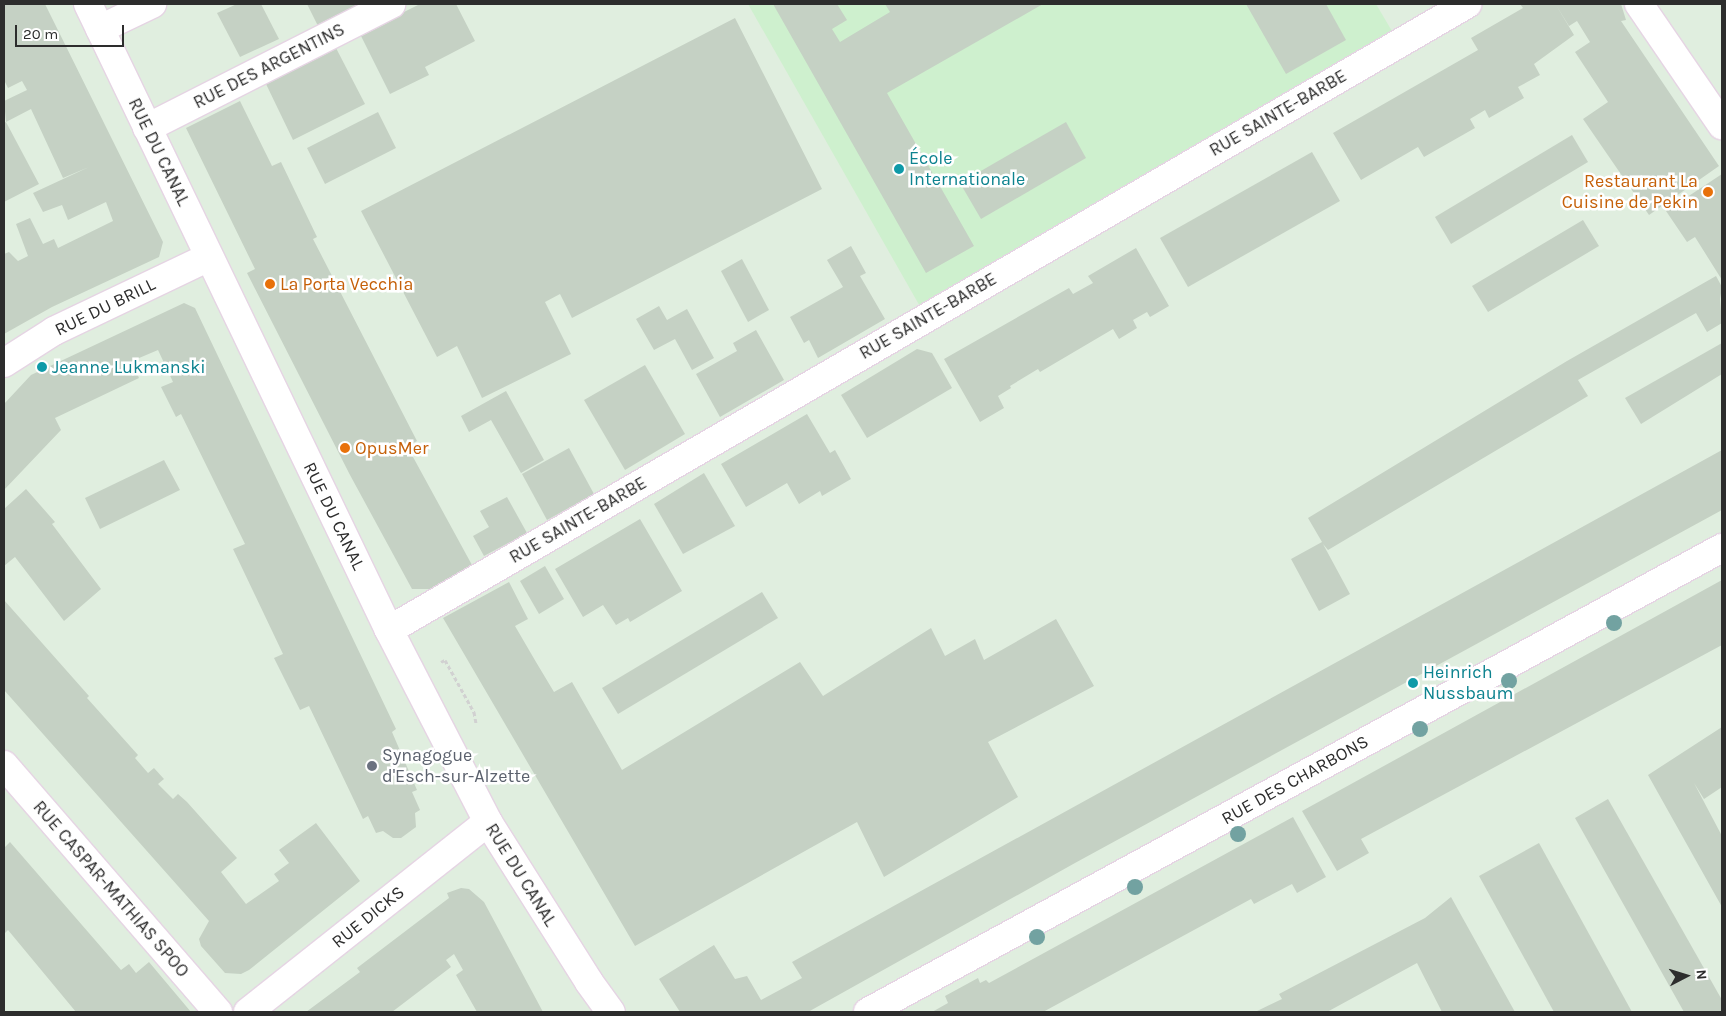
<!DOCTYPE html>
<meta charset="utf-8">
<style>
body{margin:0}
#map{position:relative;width:1726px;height:1016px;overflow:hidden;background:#e0eedf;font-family:Karla,sans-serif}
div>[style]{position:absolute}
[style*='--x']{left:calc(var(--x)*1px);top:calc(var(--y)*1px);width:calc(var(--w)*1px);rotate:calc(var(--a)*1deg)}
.education>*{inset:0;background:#cef0ce}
.building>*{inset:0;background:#c5d1c4}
.path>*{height:3px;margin-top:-1.5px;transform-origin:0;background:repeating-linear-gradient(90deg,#d1d1d1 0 4px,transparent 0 6.5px)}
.roads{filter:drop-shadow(1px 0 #e5d4e3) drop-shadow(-1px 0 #e5d4e3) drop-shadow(0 1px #e5d4e3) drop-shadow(0 -1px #e5d4e3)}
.street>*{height:28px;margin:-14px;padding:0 14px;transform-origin:14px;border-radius:14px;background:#fff}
.trees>*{width:16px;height:16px;margin:-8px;border-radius:50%;background:#72a2a1}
.dots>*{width:14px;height:14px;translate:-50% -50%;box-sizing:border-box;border:2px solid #fff;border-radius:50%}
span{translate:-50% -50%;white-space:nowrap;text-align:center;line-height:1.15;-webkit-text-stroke:5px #fff;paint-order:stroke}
.street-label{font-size:18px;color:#2d2d2d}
.culture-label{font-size:18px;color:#0d838f}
.left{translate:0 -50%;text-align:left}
.food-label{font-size:18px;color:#c56008}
.right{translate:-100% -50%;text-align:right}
.worship-label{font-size:18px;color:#5b616d}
.frame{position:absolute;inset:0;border:5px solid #2d2d2d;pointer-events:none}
.north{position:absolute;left:1661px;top:951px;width:50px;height:50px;-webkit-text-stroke:4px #fff;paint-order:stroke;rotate:85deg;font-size:14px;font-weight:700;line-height:20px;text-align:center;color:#2d2d2d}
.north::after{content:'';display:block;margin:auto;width:18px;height:22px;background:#2d2d2d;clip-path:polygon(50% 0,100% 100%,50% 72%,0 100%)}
.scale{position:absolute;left:15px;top:25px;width:109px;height:22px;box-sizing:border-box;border:2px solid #2d2d2d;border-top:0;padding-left:6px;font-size:15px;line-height:18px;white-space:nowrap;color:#2d2d2d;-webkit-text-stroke:4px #fff;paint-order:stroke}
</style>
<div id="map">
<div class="education">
<i style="clip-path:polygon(748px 4px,1376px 4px,1399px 43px,926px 317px)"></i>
</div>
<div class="building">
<i style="clip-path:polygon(4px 4px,45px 4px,163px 242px,159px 257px,52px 307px,4px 334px,4px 254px,9px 252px,18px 261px,28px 256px,16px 224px,30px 218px,43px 244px,54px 239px,58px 248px,113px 221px,106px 202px,68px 220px,62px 205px,43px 212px,33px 193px,89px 167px,63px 178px,31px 109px,6px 122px,4px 101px,27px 90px,22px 81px,8px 88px,4px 80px)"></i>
<i style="clip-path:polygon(237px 4px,261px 4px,279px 39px,240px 57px,217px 13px)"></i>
<i style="clip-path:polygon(307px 4px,364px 4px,318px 26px)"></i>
<i style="clip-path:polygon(420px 4px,456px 4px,475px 41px,425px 67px,429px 75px,390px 94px,360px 34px)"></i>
<i style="clip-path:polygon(773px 4px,837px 4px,847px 20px,832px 29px,840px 42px,890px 12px,885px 4px,1043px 4px,887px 93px,974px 246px,926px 273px)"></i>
<i style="clip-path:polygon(1246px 4px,1326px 4px,1346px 40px,1286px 74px)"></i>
<i style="clip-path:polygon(1520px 4px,1621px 4px,1626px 20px,1621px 21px,1719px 166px,1649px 215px,1583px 119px,1608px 102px,1575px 52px,1590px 42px,1577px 21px,1569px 26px,1556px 5px,1574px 35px,1534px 64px,1540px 75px,1518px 87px,1524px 98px,1489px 118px,1485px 110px,1470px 119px,1475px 128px,1424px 157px,1418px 147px,1361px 180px,1333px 133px,1478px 50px,1471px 38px,1523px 8px)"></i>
<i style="clip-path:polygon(735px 18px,822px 189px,572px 318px,560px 294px,545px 302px,571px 354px,482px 398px,457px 346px,437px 357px,361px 211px)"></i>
<i style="clip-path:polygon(336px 48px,365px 104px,293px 140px,266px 84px)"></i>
<i style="clip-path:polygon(240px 101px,272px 166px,281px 162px,317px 237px,313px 239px,417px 441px,407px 446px,472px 565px,430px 589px,412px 589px,350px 475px,247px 273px,255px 269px,186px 128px)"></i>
<i style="clip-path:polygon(378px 112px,396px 148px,325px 184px,307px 148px)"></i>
<i style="clip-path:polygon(6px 122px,39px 184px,4px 202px,4px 123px)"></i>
<i style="clip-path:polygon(1066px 122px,1086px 158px,981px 219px,960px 183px)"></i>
<i style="clip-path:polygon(1572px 135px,1588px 162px,1451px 244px,1435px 217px)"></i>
<i style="clip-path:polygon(1312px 152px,1340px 201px,1188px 287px,1160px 238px)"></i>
<i style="clip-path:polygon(1722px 174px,1722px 280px,1695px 237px,1687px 242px,1666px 211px)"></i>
<i style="clip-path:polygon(1583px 220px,1599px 246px,1488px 312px,1472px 286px)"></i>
<i style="clip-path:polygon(851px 246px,866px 273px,860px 276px,885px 319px,818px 358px,809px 340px,804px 343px,790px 317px,843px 287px,827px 260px)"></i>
<i style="clip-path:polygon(1136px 248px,1169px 306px,1150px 317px,1147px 312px,1133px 320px,1137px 328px,1119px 339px,1113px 329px,1040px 372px,1038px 369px,1010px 386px,1011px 388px,998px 396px,1004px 408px,980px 422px,944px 359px,1069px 288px,1073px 294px,1093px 283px,1088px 276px)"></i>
<i style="clip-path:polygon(742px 259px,769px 310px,748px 322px,721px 271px)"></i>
<i style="clip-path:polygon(1716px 276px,1722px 287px,1720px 299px,1722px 323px,1707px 332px,1696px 313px,1578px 380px,1588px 396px,1328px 550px,1323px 544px,1350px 594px,1319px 611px,1291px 559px,1322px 542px,1308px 518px,1567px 361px)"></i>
<i style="clip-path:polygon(184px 303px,195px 308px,396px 729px,392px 732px,417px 790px,412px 792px,420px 810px,415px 813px,416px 827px,401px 838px,393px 838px,383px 831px,376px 833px,368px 816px,363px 819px,309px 706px,300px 710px,274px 658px,283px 654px,233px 549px,245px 544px,181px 414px,176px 417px,161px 387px,173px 382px,158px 350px,132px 361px,139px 378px,55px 418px,61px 430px,4px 490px,4px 404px,31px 375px)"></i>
<i style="clip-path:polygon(659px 306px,667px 320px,687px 309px,714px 358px,692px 370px,675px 339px,654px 350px,636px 319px)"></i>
<i style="clip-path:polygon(756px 330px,784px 380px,720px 417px,696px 374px,737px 351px,733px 343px)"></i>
<i style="clip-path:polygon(1722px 343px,1722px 374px,1641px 424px,1625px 398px)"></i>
<i style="clip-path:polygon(917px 349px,932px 353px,952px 388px,867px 438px,841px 395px)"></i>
<i style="clip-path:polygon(645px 365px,685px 434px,625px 470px,584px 400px)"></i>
<i style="clip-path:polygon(506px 391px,544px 460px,521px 473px,491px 420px,469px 432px,461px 416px)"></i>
<i style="clip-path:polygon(807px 414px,830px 453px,835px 450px,851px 479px,822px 496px,820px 491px,799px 504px,787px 483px,746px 507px,721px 464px)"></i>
<i style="clip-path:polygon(569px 448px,594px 494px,547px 520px,522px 474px)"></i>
<i style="clip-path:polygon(1722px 450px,1722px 510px,1075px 863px,808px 1012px,680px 1012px,659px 979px,714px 945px,735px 979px,747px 976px,761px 1000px,802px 978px,792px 962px)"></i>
<i style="clip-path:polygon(164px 460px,180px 490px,100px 529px,85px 498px)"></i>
<i style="clip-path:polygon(704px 473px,735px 526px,683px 554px,654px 504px)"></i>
<i style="clip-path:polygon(26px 489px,55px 522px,52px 524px,101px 589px,64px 621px,15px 557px,4px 566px,4px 509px)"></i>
<i style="clip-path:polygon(507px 497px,527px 533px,484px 556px,473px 536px,489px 527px,480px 511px)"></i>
<i style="clip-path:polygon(640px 519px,682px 591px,630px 622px,628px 618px,616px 625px,603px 605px,583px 617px,555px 569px)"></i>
<i style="clip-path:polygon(545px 566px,564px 599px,539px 614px,520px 581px)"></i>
<i style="clip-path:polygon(1722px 580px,1722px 645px,1361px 839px,1369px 853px,1337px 871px,1302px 811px)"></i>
<i style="clip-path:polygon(509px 582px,528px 619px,515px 626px,536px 662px,554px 692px,572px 682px,622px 770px,800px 662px,823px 696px,931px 628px,945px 656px,975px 639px,984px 660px,1056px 619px,1094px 686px,988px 742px,1018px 797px,884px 877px,857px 822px,635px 946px,443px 618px)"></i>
<i style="clip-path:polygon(762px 592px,778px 618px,618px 714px,602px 688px)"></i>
<i style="clip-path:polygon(4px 600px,89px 696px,87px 698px,138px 755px,135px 758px,148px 773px,154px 768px,164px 779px,158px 784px,173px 799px,178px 794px,187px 802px,237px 858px,221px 872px,246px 904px,279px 881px,274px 874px,289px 863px,279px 850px,316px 823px,360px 881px,249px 970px,241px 974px,225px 973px,201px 946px,199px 939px,209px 921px,4px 690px)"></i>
<i style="clip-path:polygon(1722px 727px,1722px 787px,1704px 799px,1694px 783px,1722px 836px,1722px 907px,1648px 775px)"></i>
<i style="clip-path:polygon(1608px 799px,1722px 1000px,1722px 1012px,1684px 1012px,1575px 818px)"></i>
<i style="clip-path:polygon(1293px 817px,1326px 877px,1297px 893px,1292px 884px,1254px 904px,1251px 899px,1043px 1012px,932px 1012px,948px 1003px,945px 996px,978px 978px,980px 983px,986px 980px,989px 983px)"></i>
<i style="clip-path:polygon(10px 842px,121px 970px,129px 964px,136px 973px,149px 962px,191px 1012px,76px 1012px,8px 930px,4px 934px,4px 848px)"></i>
<i style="clip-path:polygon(1539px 843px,1632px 1012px,1554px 1012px,1479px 876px)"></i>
<i style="clip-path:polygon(461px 888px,469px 889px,484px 902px,543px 1012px,477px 1012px,456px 975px,463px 970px,454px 954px,446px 960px,451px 967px,392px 1012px,306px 1012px,360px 972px,357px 968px,449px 898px,447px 893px)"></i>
<i style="clip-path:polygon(1451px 897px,1515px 1012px,1442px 1012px,1417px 963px,1327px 1012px,1255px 1012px,1282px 999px,1279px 994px,1425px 918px)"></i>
</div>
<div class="path">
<i style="--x:441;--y:662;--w:4;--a:-27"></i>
<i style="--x:445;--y:660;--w:60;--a:60.9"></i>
<i style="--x:474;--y:712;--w:11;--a:80"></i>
</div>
<div class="roads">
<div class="street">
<i style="--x:88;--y:4;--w:695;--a:64.32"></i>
<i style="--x:389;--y:630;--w:216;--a:62.7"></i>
<i style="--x:488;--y:822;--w:189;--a:57.7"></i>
<i style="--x:589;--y:982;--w:37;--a:54"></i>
<i style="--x:1639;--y:4;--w:147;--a:55.6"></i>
<i style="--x:100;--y:29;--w:58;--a:-25.7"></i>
<i style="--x:147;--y:128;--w:274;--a:-26.9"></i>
<i style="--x:4;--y:363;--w:59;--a:-32.6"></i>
<i style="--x:54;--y:331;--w:172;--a:-25.5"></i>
<i style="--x:389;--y:630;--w:1247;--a:-30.14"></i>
<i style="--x:4;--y:765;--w:327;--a:49.1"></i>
<i style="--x:248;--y:1012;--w:306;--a:-38.4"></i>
<i style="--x:868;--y:1012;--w:972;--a:-28.52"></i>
</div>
</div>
<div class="trees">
<i style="left:1614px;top:623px"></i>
<i style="left:1509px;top:681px"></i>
<i style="left:1420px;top:729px"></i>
<i style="left:1238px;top:834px"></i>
<i style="left:1135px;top:887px"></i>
<i style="left:1037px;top:937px"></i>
</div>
<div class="dots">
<i style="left:899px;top:169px;background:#0f9aa8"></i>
<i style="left:1708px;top:192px;background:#e8710a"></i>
<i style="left:270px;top:284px;background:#e8710a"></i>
<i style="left:42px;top:367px;background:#0f9aa8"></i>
<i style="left:345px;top:448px;background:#e8710a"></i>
<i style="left:1413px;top:683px;background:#0f9aa8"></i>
<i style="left:372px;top:766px;background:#6b7280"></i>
</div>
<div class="street-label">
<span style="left:269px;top:66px;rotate:-27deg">RUE DES ARGENTINS</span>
<span style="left:1278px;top:113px;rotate:-30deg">RUE SAINTE-BARBE</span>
<span style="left:159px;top:152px;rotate:64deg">RUE DU CANAL</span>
<span style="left:105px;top:307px;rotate:-26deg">RUE DU BRILL</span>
<span style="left:928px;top:316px;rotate:-30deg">RUE SAINTE-BARBE</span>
<span style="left:334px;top:516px;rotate:64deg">RUE DU CANAL</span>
<span style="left:578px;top:520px;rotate:-30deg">RUE SAINTE-BARBE</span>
<span style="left:1295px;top:780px;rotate:-29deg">RUE DES CHARBONS</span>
<span style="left:521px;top:875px;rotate:58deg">RUE DU CANAL</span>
<span style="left:111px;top:889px;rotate:49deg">RUE CASPAR-MATHIAS SPOO</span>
<span style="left:368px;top:917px;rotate:-39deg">RUE DICKS</span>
</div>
<div class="culture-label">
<span class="left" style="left:909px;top:169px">École<br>Internationale</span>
<span class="left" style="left:52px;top:367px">Jeanne Lukmanski</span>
<span class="left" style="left:1423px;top:683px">Heinrich<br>Nussbaum</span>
</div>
<div class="food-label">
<span class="right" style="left:1698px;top:192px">Restaurant La<br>Cuisine de Pekin</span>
<span class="left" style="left:280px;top:284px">La Porta Vecchia</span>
<span class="left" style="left:355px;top:448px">OpusMer</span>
</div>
<div class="worship-label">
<span class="left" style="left:382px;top:766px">Synagogue<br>d'Esch-sur-Alzette</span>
</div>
<div class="frame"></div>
<div class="north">N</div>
<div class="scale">20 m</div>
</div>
